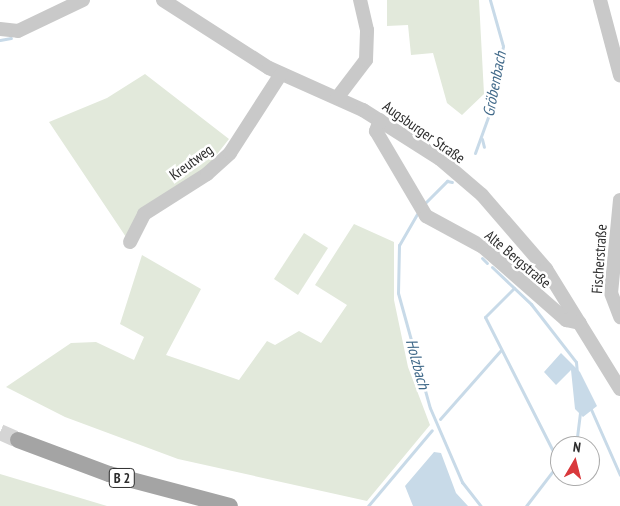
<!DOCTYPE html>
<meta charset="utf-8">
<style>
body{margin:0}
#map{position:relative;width:620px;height:506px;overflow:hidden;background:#fff;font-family:"PT Sans Narrow",sans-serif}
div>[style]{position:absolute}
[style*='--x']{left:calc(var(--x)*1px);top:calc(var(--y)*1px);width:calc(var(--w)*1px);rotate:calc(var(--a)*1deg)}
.green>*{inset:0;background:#e2e9db}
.water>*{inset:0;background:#c8dae8}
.stream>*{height:3px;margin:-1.5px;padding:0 1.5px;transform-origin:1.5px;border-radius:1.5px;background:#c8dae8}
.major-tunnel>*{height:16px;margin-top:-8px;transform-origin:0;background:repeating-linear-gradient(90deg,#d5d5d5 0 16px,transparent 0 24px)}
.minor>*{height:14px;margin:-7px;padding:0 7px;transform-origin:7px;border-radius:7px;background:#c9c9c9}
.major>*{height:16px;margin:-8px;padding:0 8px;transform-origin:8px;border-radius:8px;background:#a4a4a4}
span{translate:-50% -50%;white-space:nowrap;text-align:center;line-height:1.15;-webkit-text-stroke:5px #fff;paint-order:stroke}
.shield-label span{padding:1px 4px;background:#fff;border:1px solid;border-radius:4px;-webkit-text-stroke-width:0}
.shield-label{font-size:14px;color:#2c2c2c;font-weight:700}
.street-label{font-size:15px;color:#2c2c2c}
.water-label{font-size:16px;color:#406989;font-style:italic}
.north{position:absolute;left:550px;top:436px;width:50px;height:50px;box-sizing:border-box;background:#fff;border:1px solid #ababab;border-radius:50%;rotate:8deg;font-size:14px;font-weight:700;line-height:20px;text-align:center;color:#2c2c2c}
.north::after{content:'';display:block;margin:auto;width:18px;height:22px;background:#d9393c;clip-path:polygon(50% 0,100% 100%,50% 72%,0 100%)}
</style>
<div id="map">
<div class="green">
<i style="clip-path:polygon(387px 0,479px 0,484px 94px,462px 115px,447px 103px,433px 53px,411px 55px,408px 25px,387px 26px)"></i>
<i style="clip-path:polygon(145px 74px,229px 139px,207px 167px,143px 211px,128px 240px,49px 122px,107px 98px)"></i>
<i style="clip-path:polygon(354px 224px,394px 242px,394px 300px,408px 367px,430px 425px,367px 501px,178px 459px,65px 417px,6px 387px,71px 343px,96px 342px,134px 360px,144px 337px,120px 324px,142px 255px,201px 289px,166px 355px,239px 380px,267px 341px,275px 345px,299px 331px,321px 343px,347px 305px,315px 285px)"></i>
<i style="clip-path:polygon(304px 233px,328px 248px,298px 295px,274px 279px)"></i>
<i style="clip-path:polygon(0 474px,107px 506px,0 506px)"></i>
</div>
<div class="water">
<i style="clip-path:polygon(561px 353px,580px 372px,597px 406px,583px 417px,575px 409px,571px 370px,556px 385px,544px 372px)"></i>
<i style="clip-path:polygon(434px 452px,441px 453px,456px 493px,468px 506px,413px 506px,405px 486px)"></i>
</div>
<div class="stream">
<i style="--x:0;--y:40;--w:11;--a:-10"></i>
<i style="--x:482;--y:139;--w:8;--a:76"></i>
<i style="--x:475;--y:153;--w:50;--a:-70.1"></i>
<i style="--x:492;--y:106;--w:61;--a:-79.6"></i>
<i style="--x:503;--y:46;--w:48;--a:-105.8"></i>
<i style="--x:424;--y:204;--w:33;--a:-45"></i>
<i style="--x:447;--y:181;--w:5;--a:11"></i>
<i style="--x:417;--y:214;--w:36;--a:120"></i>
<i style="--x:399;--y:245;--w:48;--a:91.2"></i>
<i style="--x:398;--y:293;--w:119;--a:74.5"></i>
<i style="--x:430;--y:408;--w:81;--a:66.6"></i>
<i style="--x:462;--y:482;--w:31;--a:52"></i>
<i style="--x:482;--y:258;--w:7;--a:45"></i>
<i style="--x:492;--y:267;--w:54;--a:43.5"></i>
<i style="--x:531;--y:304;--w:73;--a:52.2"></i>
<i style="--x:576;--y:362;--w:11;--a:85"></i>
<i style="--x:514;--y:288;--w:41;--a:135"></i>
<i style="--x:485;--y:317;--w:164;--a:63.1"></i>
<i style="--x:590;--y:407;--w:74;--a:66.2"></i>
<i style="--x:440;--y:419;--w:92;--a:-48.5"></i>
<i style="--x:571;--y:446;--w:11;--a:-56"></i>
<i style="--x:577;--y:437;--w:26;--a:-83"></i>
<i style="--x:368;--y:506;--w:99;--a:-49.9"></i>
<i style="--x:526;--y:506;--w:54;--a:-52.5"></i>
</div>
<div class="major-tunnel">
<i style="--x:0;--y:432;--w:20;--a:24"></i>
</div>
<div class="minor">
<i style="--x:163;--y:0;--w:126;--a:32.7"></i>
<i style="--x:269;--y:68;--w:103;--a:24.1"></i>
<i style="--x:363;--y:110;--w:91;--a:32.5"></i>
<i style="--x:440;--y:159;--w:55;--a:40.6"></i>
<i style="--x:482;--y:195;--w:98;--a:49.1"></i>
<i style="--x:546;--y:269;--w:141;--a:58.3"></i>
<i style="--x:600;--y:0;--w:78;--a:75.1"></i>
<i style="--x:0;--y:29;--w:18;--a:6"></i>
<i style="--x:18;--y:31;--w:72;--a:-25.5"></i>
<i style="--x:337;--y:98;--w:48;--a:-52.7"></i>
<i style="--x:366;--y:60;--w:30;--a:-88"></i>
<i style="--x:367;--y:30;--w:31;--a:-103"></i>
<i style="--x:380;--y:120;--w:12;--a:110"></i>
<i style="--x:376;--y:131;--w:99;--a:59.5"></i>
<i style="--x:426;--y:216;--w:65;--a:28.5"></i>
<i style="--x:483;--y:247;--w:111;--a:41.3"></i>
<i style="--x:566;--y:320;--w:14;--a:12"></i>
<i style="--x:620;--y:200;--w:93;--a:95.5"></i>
<i style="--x:611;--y:293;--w:26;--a:69"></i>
<i style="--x:130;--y:242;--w:31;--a:-63"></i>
<i style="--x:144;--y:214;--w:75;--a:-32.4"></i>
<i style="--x:207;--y:174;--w:31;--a:-42"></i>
<i style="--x:230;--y:153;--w:94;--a:-57.2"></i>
</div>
<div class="major">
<i style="--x:18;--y:440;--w:97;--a:20.5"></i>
<i style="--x:109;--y:474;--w:125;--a:14.8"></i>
</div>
<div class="shield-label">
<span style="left:122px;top:478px">B 2</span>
</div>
<div class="street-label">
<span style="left:424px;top:132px;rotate:35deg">Augsburger Straße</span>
<span style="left:191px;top:162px;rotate:-36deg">Kreutweg</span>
<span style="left:518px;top:259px;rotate:40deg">Alte Bergstraße</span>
<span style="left:599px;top:259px;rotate:-86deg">Fischerstraße</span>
</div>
<div class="water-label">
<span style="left:494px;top:84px;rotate:-79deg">Gröbenbach</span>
<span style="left:418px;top:364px;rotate:75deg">Holzbach</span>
</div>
<div class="north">N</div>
</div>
